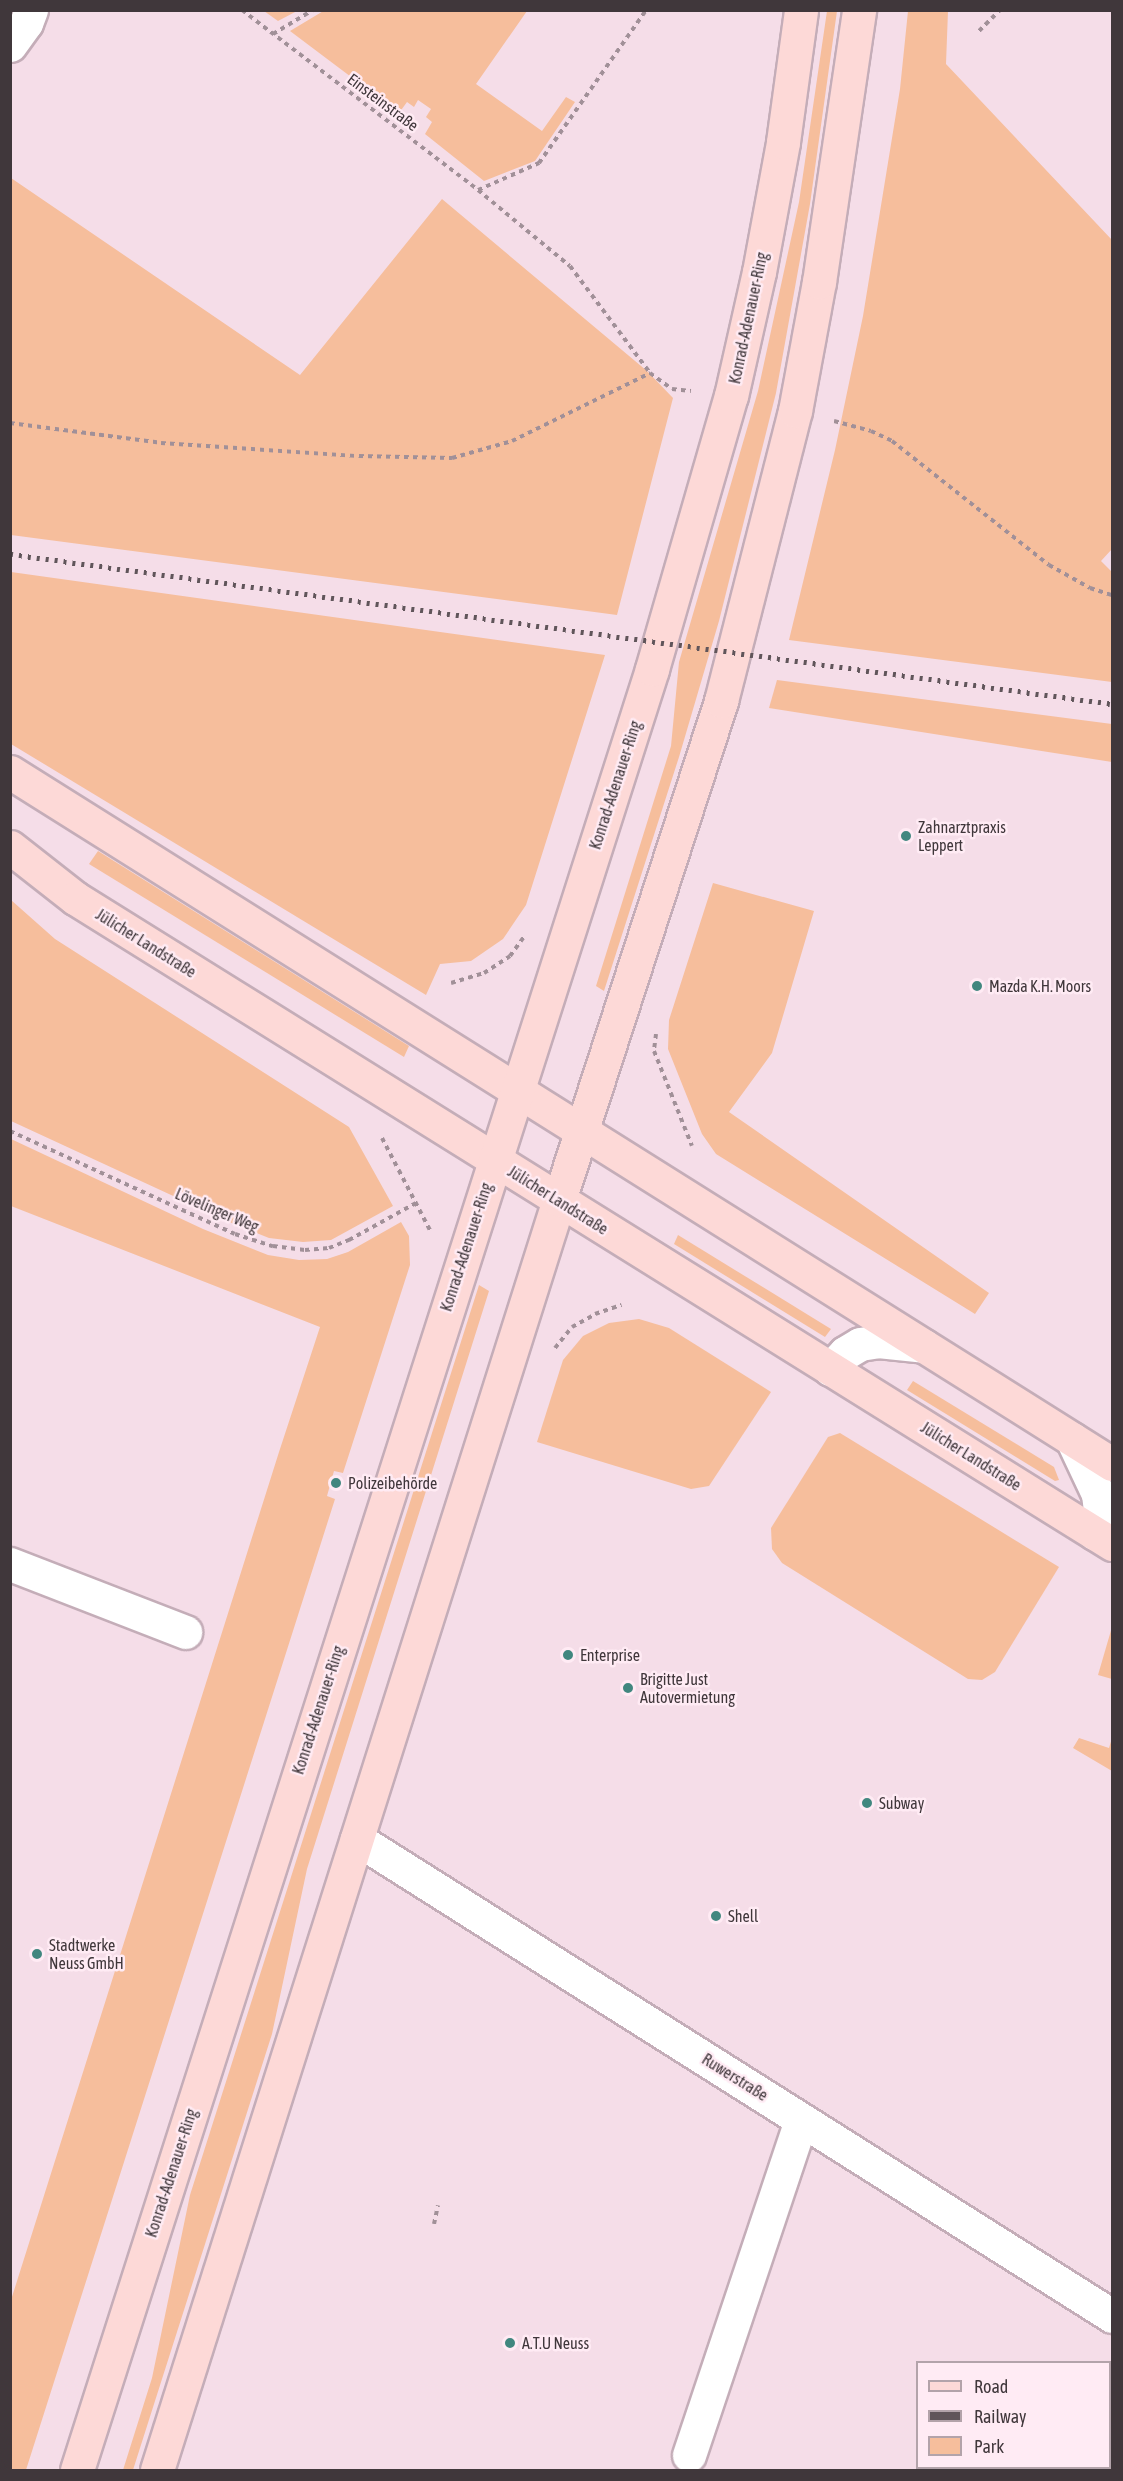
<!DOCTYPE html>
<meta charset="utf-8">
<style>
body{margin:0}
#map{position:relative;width:1123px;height:2481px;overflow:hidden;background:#f5dde8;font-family:"Asap Condensed",sans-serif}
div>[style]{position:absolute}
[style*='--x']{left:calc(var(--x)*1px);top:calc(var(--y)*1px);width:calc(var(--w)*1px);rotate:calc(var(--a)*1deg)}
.green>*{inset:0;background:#f6be9c}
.path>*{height:4px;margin-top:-2px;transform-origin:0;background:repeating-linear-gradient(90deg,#a19098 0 4.5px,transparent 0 9px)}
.roads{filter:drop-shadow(2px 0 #c4adb8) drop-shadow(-2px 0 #c4adb8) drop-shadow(0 2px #c4adb8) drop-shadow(0 -2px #c4adb8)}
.minor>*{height:33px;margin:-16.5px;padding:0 16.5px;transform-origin:16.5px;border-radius:16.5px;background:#fff}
.major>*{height:33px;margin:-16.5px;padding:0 16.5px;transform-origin:16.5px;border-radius:16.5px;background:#fdd9d7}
.rail>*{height:4.5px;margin-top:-2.25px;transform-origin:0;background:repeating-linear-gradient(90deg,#60555a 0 3px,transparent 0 9px)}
.dots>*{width:16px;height:16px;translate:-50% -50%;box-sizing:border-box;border:3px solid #ffebf4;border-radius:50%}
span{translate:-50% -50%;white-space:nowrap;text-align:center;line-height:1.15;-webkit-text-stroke:5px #ffebf4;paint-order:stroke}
.street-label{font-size:16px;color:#40373b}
.poi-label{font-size:16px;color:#40373b}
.left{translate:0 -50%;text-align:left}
.frame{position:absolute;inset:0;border:12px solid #40373b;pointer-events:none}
.legend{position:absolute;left:916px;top:2361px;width:195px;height:108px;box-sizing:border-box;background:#ffebf4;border:2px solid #b3a3aa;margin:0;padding:8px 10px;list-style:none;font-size:18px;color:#40373b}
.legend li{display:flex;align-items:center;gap:12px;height:30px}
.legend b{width:30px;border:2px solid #b3a3aa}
</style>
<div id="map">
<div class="green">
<i style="clip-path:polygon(325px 10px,527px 11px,476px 84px,542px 131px,566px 97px,575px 102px,535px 161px,484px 181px,425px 134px,432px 122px,426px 117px,431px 109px,418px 100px,414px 107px,407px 102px,399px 113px,290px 31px)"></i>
<i style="clip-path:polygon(264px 11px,297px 11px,278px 21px)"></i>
<i style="clip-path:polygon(827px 11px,837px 11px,810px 204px,776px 393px,719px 621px,679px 757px,604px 991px,596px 986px,671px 746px,679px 662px,758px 391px,799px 202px)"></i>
<i style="clip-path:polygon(908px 11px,948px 11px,946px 64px,1112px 240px,1112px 549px,1101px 561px,1112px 572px,1112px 682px,789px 640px,835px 450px,863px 316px,900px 89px)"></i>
<i style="clip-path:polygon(11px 178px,300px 375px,442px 199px,647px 371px,673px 398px,617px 615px,11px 535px)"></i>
<i style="clip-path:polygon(11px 572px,605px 655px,526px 905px,503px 939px,471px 961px,440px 964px,426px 995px,11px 744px)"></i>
<i style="clip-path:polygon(777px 680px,1112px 724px,1112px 762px,769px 708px)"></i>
<i style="clip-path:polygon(98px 851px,409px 1046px,404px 1057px,89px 864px)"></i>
<i style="clip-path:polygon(713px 883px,814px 911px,772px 1053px,729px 1112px,989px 1293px,975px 1314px,716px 1154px,702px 1134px,668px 1049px,669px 1020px)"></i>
<i style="clip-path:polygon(11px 900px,55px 939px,349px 1127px,393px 1206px,331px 1240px,303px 1242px,269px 1238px,236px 1225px,11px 1121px)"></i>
<i style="clip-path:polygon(11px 1139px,203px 1229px,268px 1255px,299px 1260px,327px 1259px,348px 1252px,401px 1222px,409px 1236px,410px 1265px,343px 1473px,334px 1471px,327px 1496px,335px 1499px,26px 2470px,11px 2470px,11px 2300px,279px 1452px,320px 1327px,11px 1206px)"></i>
<i style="clip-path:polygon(678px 1235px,831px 1329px,825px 1337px,674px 1244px)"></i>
<i style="clip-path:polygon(479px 1285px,489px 1291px,307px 1869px,272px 2034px,133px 2470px,123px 2470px,152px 2378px,190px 2195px)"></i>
<i style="clip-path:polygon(639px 1319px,669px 1328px,771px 1392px,709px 1486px,691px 1489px,537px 1442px,563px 1360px,583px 1336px,609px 1323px)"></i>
<i style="clip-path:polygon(913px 1381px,1054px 1467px,1059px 1480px,1055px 1481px,907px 1390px)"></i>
<i style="clip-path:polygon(840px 1433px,1059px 1567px,995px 1672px,982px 1680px,968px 1679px,782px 1563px,772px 1549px,771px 1528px,828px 1437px)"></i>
<i style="clip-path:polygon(1112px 1627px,1112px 1679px,1098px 1675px)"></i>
<i style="clip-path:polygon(1079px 1738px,1109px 1748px,1112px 1738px,1112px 1771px,1073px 1748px)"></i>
</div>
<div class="path">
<i style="--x:242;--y:10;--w:297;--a:37.3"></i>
<i style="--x:478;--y:190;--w:119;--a:39.6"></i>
<i style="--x:570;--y:266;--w:134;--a:53.2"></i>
<i style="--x:979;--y:31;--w:30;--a:-45"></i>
<i style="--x:273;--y:34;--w:47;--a:-31"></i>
<i style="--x:478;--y:190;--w:67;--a:-23.9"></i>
<i style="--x:539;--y:163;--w:187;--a:-55"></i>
<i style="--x:834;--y:421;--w:38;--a:15"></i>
<i style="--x:871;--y:431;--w:23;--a:25"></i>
<i style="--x:892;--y:441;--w:200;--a:38.3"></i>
<i style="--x:1049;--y:565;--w:47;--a:29.3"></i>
<i style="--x:1090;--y:588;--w:23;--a:18"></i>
<i style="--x:10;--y:423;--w:152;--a:7.5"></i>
<i style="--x:161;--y:443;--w:198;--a:3.8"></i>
<i style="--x:359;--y:456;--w:93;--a:1.2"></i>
<i style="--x:452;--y:458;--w:62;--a:-15.8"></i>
<i style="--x:512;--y:441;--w:154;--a:-26.2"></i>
<i style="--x:650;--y:373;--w:27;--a:36"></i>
<i style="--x:672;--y:389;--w:19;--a:6"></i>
<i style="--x:451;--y:983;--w:34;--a:-17"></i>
<i style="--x:484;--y:973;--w:31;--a:-33"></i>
<i style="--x:510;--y:956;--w:24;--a:-54"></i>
<i style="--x:656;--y:1034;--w:17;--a:97"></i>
<i style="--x:654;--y:1051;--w:102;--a:68.2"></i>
<i style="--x:10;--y:1131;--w:247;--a:24.6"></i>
<i style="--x:235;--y:1234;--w:40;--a:18"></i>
<i style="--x:273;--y:1246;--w:32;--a:7"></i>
<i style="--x:305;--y:1250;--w:24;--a:-5"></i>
<i style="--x:329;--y:1248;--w:22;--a:-22"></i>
<i style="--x:349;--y:1240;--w:77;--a:-28.9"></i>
<i style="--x:382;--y:1138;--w:106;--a:62.5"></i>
<i style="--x:555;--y:1348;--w:27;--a:-51"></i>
<i style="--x:572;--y:1327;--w:26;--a:-29"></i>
<i style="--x:595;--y:1314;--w:28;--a:-19"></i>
<i style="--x:434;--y:2224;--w:19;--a:-78"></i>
</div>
<div class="roads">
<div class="minor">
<i style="--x:10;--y:45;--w:27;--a:-54"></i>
<i style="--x:26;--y:23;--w:14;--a:-69"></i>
<i style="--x:830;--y:1369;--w:22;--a:-47"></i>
<i style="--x:845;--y:1353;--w:17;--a:-31"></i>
<i style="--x:860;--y:1344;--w:18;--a:-9"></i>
<i style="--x:878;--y:1341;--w:46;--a:6.2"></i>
<i style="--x:1072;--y:1439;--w:61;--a:64.7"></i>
<i style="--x:1098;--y:1494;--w:17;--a:83"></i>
<i style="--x:1100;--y:1511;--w:23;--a:103"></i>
<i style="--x:10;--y:1564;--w:188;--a:21.2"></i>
<i style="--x:357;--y:1839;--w:893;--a:32.28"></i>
<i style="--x:689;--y:2455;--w:353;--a:-71.5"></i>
</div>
<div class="major">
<i style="--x:10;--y:772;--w:1301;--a:32.13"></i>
<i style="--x:10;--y:847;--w:83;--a:38.1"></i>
<i style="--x:75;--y:898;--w:1222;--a:31.92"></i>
<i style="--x:77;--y:2470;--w:1891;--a:-72.29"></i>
<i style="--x:652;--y:669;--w:284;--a:-73.9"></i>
<i style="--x:731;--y:396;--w:127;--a:-77.3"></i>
<i style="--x:759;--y:272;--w:132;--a:-79.5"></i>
<i style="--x:783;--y:142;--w:133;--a:-82.2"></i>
<i style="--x:157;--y:2470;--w:1332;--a:-72.44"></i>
<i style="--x:559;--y:1200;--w:525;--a:-72.01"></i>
<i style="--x:721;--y:701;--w:299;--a:-75.7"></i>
<i style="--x:795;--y:411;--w:131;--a:-79.5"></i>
<i style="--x:819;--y:282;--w:275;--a:-81.6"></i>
</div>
</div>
<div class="rail">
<i style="--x:10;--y:554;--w:1112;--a:7.75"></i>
</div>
<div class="dots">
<i style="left:906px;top:836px;background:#41877f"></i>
<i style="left:977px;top:986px;background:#41877f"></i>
<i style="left:336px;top:1483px;background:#41877f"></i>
<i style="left:568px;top:1655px;background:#41877f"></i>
<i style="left:628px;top:1688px;background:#41877f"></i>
<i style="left:867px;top:1803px;background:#41877f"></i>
<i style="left:716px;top:1916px;background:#41877f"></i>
<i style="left:37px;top:1954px;background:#41877f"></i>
<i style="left:510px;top:2343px;background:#41877f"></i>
</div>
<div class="street-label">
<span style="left:383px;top:102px;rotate:37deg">Einsteinstraße</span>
<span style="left:748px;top:318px;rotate:-78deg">Konrad-Adenauer-Ring</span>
<span style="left:615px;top:785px;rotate:-72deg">Konrad-Adenauer-Ring</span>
<span style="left:146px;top:943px;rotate:32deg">Jülicher Landstraße</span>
<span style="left:558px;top:1200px;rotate:32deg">Jülicher Landstraße</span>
<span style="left:217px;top:1210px;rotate:23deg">Lövelinger Weg</span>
<span style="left:466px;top:1247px;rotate:-72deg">Konrad-Adenauer-Ring</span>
<span style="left:971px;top:1456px;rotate:32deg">Jülicher Landstraße</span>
<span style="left:318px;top:1710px;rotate:-72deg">Konrad-Adenauer-Ring</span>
<span style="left:735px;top:2077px;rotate:32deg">Ruwerstraße</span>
<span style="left:171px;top:2173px;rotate:-72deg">Konrad-Adenauer-Ring</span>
</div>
<div class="poi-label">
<span class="left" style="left:918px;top:836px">Zahnarztpraxis<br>Leppert</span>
<span class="left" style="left:989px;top:986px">Mazda K.H. Moors</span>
<span class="left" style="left:348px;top:1483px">Polizeibehörde</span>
<span class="left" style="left:580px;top:1655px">Enterprise</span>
<span class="left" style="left:640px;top:1688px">Brigitte Just<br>Autovermietung</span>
<span class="left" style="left:879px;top:1803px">Subway</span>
<span class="left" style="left:728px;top:1916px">Shell</span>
<span class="left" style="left:49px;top:1954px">Stadtwerke<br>Neuss GmbH</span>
<span class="left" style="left:522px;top:2343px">A.T.U Neuss</span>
</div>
<div class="frame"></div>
<ul class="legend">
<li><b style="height:8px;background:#fdd9d7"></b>Road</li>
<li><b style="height:8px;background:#60555a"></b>Railway</li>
<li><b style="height:16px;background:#f6be9c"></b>Park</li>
</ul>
</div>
